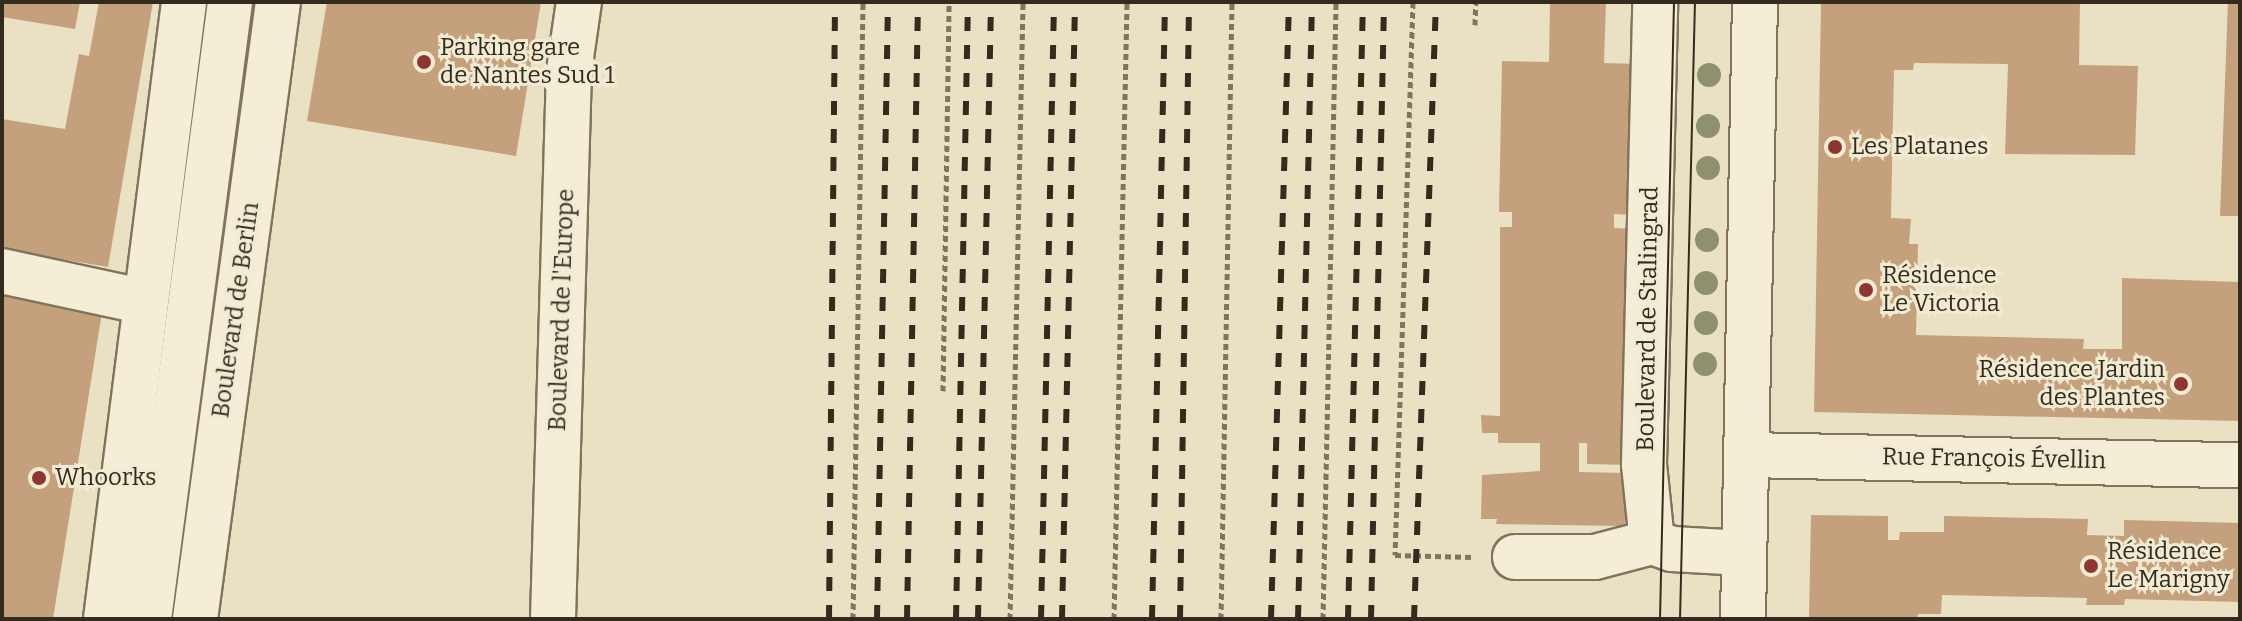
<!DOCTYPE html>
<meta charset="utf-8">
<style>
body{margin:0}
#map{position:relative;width:2242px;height:621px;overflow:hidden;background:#eae1c4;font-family:Bitter,serif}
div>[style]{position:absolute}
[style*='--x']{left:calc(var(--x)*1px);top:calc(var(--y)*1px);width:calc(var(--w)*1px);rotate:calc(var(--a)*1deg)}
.green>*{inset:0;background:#bec799}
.building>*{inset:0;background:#c4a07d}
.path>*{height:5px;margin-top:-2.5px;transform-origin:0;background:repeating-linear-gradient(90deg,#82735c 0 6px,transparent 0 10px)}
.roads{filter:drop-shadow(2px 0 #82735c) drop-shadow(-2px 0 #82735c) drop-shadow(0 2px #82735c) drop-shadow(0 -2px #82735c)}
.minor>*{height:44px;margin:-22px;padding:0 22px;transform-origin:22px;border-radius:22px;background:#f5eed6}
.tram>*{height:2px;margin:-1px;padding:0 1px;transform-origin:1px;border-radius:1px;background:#342b1f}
.rail>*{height:6px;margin-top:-3px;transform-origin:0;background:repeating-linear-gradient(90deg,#342b1f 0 14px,transparent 0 28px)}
.trees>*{width:24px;height:24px;margin:-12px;border-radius:50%;background:#8e906e}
.dots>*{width:22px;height:22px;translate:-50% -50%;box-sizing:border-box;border:4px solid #f2ebd3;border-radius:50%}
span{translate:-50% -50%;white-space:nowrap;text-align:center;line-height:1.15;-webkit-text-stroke:6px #f2ebd3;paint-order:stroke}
.poi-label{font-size:24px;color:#342b1f}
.left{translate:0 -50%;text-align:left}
.right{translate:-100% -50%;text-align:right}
.street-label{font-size:24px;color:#342b1f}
.frame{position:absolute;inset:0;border:4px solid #342b1f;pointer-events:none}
</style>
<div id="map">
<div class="green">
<i style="clip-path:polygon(252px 2px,264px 2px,226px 293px,215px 291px)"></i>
</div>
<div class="building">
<i style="clip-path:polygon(2px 2px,80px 2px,75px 29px,2px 17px)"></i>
<i style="clip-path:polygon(99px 2px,153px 2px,108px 267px,2px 249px,2px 119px,65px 129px,79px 54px,89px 56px)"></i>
<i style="clip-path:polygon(327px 2px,541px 2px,516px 156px,307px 121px)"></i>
<i style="clip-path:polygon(1550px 2px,1606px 2px,1604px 63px,1638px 64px,1636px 215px,1614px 214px,1614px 228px,1635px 229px,1630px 465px,1587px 464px,1587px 443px,1579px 443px,1579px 472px,1626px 473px,1625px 526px,1496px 524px,1497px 519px,1481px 519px,1482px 475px,1540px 471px,1540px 443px,1498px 443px,1498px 433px,1482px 433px,1481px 415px,1500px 416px,1500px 227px,1512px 227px,1512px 212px,1499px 212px,1502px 61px,1549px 62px)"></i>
<i style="clip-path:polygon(1821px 2px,2080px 2px,2079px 65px,2138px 66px,2135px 155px,2005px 154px,2008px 64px,1914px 63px,1913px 70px,1894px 70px,1891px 218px,1911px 219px,1909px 244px,1918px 244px,1916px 335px,2084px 339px,2083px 349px,2122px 349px,2122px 278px,2240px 282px,2240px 421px,1814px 412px)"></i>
<i style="clip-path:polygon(2228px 2px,2240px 2px,2240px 216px,2220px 216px)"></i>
<i style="clip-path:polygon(2px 287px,103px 306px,53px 619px,2px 619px)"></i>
<i style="clip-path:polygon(1811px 515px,1888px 516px,1888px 540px,1899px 540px,1900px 532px,1944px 532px,1944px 516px,2088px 519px,2087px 535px,2124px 536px,2124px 520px,2240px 523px,2240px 602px,2125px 599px,2124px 605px,2086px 605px,2087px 598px,1942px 595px,1941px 614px,1918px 614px,1918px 619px,1809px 619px)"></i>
</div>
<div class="path">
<i style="--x:1413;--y:2;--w:553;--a:91.86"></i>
<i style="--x:1395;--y:555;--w:78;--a:1.5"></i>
<i style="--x:1475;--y:25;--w:23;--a:-88"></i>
<i style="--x:943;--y:391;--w:389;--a:-89.1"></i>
<i style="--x:853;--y:619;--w:617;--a:-89.07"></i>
<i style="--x:1010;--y:619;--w:617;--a:-88.79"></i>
<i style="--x:1114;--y:619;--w:617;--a:-88.79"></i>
<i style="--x:1221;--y:619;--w:617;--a:-88.98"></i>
<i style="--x:1323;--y:619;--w:617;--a:-88.79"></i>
</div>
<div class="roads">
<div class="minor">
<i style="--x:2;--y:271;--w:146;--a:12.2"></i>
<i style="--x:1747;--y:455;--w:493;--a:1.2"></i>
<i style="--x:1652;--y:542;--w:78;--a:-95.9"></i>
<i style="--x:1644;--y:464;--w:462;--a:-88.6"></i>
<i style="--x:1652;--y:542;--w:21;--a:19"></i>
<i style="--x:1672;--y:549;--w:72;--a:3.2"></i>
<i style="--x:1515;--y:557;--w:80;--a:0"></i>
<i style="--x:1595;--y:557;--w:59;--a:-14.7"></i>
<i style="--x:106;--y:619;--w:622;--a:-82.79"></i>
<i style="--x:149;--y:619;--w:622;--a:-82.52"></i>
<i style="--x:195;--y:619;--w:623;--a:-82.34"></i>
<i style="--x:553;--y:619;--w:548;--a:-88.33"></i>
<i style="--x:569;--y:71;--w:70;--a:-81.8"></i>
<i style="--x:1743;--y:619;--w:617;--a:-88.89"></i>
</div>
</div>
<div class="tram">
<i style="--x:1660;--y:619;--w:617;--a:-88.7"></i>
<i style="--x:1680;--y:619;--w:617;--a:-88.61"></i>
</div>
<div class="rail">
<i style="--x:829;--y:619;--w:617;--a:-89.44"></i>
<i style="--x:877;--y:619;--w:617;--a:-88.98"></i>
<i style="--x:907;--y:619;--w:617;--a:-88.98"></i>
<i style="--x:956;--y:619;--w:617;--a:-88.89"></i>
<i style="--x:978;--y:619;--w:617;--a:-88.79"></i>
<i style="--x:1041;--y:619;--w:617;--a:-88.79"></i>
<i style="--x:1062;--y:619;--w:617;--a:-88.79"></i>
<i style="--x:1152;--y:619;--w:617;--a:-88.79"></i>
<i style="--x:1180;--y:619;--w:617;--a:-89.16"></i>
<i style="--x:1271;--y:619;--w:617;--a:-88.33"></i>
<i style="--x:1298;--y:619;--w:617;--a:-88.7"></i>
<i style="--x:1348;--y:619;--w:617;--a:-88.61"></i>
<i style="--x:1371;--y:619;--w:617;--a:-88.79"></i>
<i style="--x:1414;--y:619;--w:617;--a:-87.96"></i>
</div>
<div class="trees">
<i style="left:1709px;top:75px"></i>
<i style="left:1708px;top:126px"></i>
<i style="left:1708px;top:168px"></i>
<i style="left:1707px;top:240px"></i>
<i style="left:1706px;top:283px"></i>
<i style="left:1706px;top:323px"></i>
<i style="left:1705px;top:364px"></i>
</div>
<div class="dots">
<i style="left:424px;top:62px;background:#8c3832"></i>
<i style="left:1835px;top:147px;background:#8c3832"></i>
<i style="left:1866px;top:290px;background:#8c3832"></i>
<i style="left:2181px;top:384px;background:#8c3832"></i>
<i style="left:39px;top:478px;background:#8c3832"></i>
<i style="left:2091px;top:566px;background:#8c3832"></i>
</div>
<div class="poi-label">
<span class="left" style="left:440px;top:62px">Parking gare<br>de Nantes Sud 1</span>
<span class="left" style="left:1851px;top:147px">Les Platanes</span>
<span class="left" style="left:1882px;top:290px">Résidence<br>Le Victoria</span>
<span class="right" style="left:2165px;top:384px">Résidence Jardin<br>des Plantes</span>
<span class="left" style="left:55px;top:478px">Whoorks</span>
<span class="left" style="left:2107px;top:566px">Résidence<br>Le Marigny</span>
</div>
<div class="street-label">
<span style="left:236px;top:310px;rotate:-82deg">Boulevard de Berlin</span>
<span style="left:562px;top:310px;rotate:-88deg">Boulevard de l'Europe</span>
<span style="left:1648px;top:319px;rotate:-89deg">Boulevard de Stalingrad</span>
<span style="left:1994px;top:459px;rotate:1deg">Rue François Évellin</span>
</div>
<div class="frame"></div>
</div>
